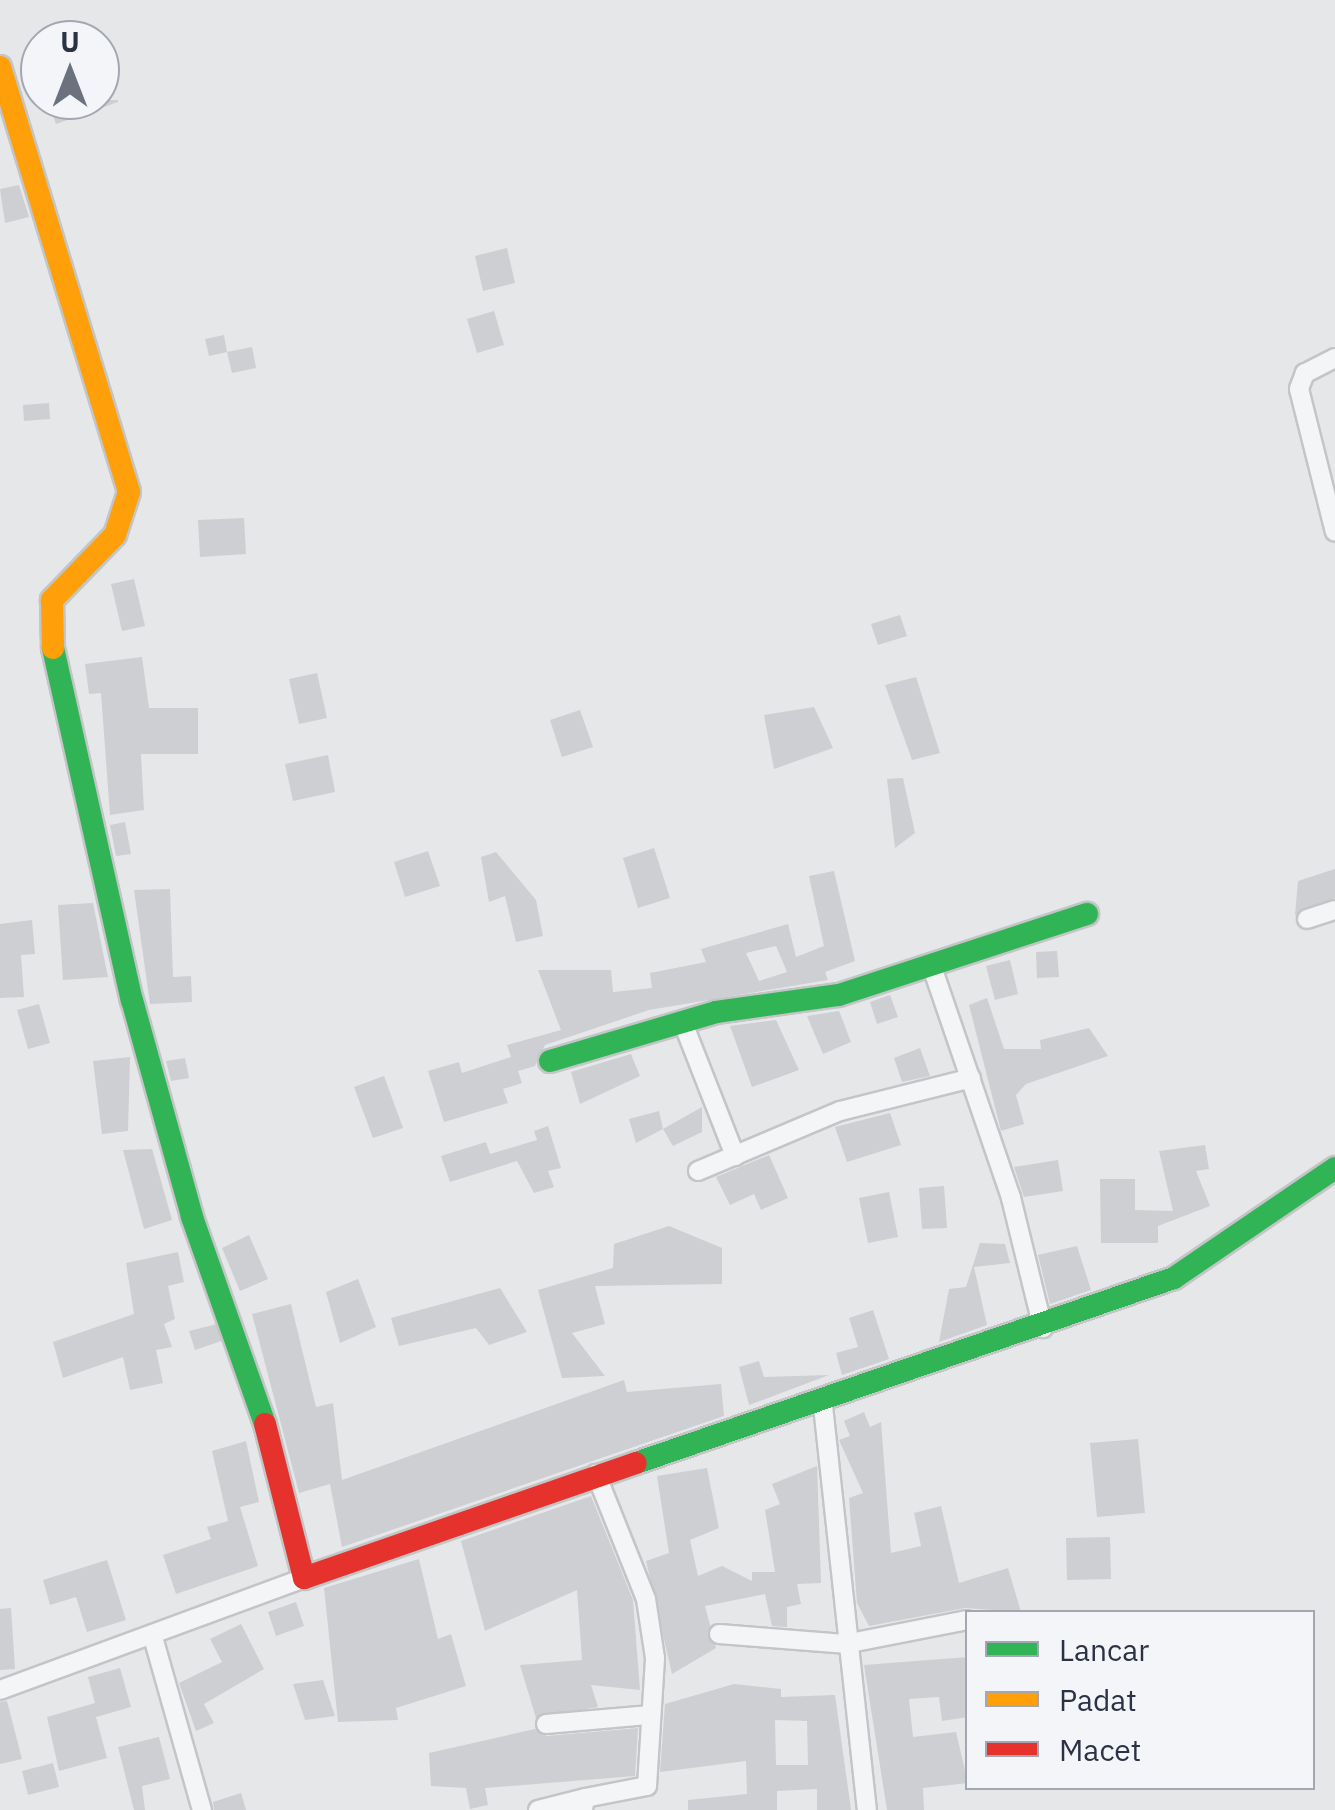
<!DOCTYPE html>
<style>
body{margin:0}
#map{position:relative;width:1335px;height:1810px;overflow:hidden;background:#e5e7e9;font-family:"IBM Plex Sans",sans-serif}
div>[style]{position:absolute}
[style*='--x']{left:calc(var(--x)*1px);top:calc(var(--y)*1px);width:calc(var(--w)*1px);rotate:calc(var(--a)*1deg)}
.building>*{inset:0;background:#cecfd2}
.roads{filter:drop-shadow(2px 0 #c3c5c7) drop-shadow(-2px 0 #c3c5c7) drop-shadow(0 2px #c3c5c7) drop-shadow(0 -2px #c3c5c7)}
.street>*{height:18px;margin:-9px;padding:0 9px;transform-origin:9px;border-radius:9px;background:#f4f5f7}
.fast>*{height:22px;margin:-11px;padding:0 11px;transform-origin:11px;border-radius:11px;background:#30b455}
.slow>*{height:22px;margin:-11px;padding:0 11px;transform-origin:11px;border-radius:11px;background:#ff9f0a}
.jam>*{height:22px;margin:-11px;padding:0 11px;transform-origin:11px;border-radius:11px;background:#e5322d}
span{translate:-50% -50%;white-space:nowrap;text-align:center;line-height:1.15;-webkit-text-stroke:9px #f3f5f9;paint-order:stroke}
.legend{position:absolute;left:965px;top:1610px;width:350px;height:180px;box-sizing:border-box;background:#f3f5f9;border:2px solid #a3a7b1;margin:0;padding:12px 18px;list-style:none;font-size:30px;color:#2b3244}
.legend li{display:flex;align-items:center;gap:20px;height:50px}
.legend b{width:50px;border:2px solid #a3a7b1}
.north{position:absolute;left:20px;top:20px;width:100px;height:100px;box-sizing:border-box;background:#f3f5f9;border:2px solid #a3a7b1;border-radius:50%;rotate:0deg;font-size:28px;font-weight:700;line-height:40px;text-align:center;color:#2b3244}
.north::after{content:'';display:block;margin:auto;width:35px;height:45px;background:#6c717e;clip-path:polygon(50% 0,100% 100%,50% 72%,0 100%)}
</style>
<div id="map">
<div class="building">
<i style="clip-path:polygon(47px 100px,118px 100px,118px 102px,56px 124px)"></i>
<i style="clip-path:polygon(19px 185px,29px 217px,5px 223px,0 189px)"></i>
<i style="clip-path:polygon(507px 248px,515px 283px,483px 291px,475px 256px)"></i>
<i style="clip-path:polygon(494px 311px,504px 345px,477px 353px,467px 319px)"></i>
<i style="clip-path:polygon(224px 335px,227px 352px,209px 356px,205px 339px)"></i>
<i style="clip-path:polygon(252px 347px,256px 368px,232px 373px,227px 352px)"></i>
<i style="clip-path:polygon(49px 403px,50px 419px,24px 421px,23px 405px)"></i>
<i style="clip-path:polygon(244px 518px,246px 554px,200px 557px,198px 520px)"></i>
<i style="clip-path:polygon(134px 579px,145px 626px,122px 631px,111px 584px)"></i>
<i style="clip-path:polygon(900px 615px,907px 636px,878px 645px,871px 624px)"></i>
<i style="clip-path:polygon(142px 657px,149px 708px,198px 708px,198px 754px,141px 754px,144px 810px,110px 815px,101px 693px,89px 694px,85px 664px)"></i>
<i style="clip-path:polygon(317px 673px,327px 718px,299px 724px,289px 679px)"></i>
<i style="clip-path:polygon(916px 677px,940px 753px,912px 760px,885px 685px)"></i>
<i style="clip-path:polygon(814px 707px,833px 748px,774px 769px,764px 715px)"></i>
<i style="clip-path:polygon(580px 710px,593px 747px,562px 757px,550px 720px)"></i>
<i style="clip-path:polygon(328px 755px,335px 792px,293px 801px,285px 764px)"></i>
<i style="clip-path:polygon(903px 778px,915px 833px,895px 848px,887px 779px)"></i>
<i style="clip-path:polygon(125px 822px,131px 854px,116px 856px,110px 825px)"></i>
<i style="clip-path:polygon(654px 848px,670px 898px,638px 908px,623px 858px)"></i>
<i style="clip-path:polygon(428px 851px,440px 886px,405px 897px,394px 862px)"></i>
<i style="clip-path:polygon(496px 852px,536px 900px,543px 936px,516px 942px,505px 896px,489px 902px,481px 857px)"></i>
<i style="clip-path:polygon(1335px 869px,1335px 898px,1295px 915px,1298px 881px)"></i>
<i style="clip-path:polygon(evenodd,834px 871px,855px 961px,825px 972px,828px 980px,649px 1010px,545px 1045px,535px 1066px,518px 1071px,522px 1083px,503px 1089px,508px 1103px,444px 1122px,428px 1071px,459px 1062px,462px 1073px,511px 1057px,507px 1045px,561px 1030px,538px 970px,611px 970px,613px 992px,652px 988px,650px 973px,706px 962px,701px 949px,788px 924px,796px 957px,824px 946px,809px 876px,834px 871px,776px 946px,787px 972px,759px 981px,746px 953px,776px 946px)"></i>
<i style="clip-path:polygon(170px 889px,173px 977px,191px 976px,192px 1002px,150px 1004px,134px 890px)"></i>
<i style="clip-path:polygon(93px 903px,108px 977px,63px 980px,58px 905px)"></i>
<i style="clip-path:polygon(32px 920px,35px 954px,21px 955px,24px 997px,0 998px,0 924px)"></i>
<i style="clip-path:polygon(1057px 951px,1059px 977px,1037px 978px,1036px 952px)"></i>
<i style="clip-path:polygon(1010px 960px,1018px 994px,995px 1000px,986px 966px)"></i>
<i style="clip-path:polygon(890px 995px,898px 1017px,877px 1024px,870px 1002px)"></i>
<i style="clip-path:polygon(987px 998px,1004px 1049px,1041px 1049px,1040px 1040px,1089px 1028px,1108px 1056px,1026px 1084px,1016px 1095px,1024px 1124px,1001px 1131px,969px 1005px)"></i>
<i style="clip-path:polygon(39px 1004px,50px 1043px,28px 1049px,17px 1010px)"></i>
<i style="clip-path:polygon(839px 1011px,851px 1042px,823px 1054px,807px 1016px)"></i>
<i style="clip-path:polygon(776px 1020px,799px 1070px,752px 1087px,730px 1026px)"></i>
<i style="clip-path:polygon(920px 1048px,930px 1076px,902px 1082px,894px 1058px)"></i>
<i style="clip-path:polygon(631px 1054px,640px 1076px,580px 1104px,571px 1072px)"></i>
<i style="clip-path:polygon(130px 1057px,128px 1131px,102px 1134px,93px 1061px)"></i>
<i style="clip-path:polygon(185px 1058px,189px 1078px,171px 1081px,166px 1061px)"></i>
<i style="clip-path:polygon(384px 1076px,403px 1128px,373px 1138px,354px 1087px)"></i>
<i style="clip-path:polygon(702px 1107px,702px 1132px,673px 1146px,663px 1129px)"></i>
<i style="clip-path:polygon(659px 1111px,663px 1129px,636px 1143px,629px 1119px)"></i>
<i style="clip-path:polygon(890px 1113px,901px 1145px,847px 1162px,835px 1127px)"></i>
<i style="clip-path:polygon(548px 1126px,561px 1168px,548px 1171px,554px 1187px,534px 1193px,517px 1161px,450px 1182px,441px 1156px,486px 1142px,490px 1154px,537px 1140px,534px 1131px)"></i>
<i style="clip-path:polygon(1205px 1145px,1209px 1169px,1196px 1171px,1210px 1206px,1158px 1226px,1158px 1243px,1101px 1243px,1100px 1179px,1135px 1179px,1135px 1210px,1173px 1211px,1159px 1151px)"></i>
<i style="clip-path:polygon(152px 1149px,172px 1220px,144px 1229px,123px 1150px)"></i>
<i style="clip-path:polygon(769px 1155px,788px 1198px,761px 1210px,754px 1194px,730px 1205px,716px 1177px)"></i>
<i style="clip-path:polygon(1058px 1160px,1063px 1191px,1024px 1197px,1014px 1167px)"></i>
<i style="clip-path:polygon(944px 1186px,947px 1228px,922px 1229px,919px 1188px)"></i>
<i style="clip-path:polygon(889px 1192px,898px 1237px,868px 1243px,859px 1198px)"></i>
<i style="clip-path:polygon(669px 1226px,722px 1248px,722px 1284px,595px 1286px,605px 1324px,572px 1333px,605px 1376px,562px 1378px,538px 1290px,613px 1268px,614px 1244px)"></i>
<i style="clip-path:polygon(249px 1235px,268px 1279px,240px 1291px,222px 1248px)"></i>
<i style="clip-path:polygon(980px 1243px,1005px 1244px,1010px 1263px,974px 1267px,987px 1325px,939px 1342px,949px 1289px,966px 1287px)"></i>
<i style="clip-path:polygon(1077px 1246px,1091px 1290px,1050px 1304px,1038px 1255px)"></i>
<i style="clip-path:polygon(178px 1252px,184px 1282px,168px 1286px,175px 1319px,164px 1324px,172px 1347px,156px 1350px,163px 1383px,130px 1390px,123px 1357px,63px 1378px,53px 1342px,134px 1314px,126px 1263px)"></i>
<i style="clip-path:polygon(358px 1279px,376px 1327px,340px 1343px,326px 1292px)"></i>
<i style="clip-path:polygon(500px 1288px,527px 1332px,489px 1345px,476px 1328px,399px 1346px,391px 1318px)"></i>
<i style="clip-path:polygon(291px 1304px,316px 1407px,333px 1403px,342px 1480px,624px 1380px,627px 1392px,721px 1384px,724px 1416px,342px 1547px,330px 1484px,299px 1493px,252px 1314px)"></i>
<i style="clip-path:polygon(873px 1310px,889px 1359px,842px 1375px,836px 1353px,858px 1347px,849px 1318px)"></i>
<i style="clip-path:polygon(217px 1324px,224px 1340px,195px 1350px,189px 1331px)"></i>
<i style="clip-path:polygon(759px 1361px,764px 1377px,829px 1375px,749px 1405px,739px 1367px)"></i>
<i style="clip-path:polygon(864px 1412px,870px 1427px,881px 1422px,891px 1553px,921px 1546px,914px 1513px,941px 1506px,959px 1583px,1008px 1568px,1021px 1612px,965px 1608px,869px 1626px,857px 1603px,849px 1498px,863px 1493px,839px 1440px,850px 1436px,844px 1421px)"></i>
<i style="clip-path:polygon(1138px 1439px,1145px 1513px,1097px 1517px,1090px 1443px)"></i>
<i style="clip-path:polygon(246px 1441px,259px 1502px,240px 1507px,258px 1566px,176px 1594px,163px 1555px,211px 1539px,207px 1527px,228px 1521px,212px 1451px)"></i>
<i style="clip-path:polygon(817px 1466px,821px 1583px,797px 1584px,801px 1604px,787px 1607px,787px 1627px,772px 1626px,765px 1594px,705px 1606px,716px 1648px,672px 1674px,646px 1561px,669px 1553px,657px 1476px,707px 1468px,719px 1528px,690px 1540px,698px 1576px,722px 1566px,752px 1581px,752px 1572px,775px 1572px,765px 1510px,780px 1504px,772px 1484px)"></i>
<i style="clip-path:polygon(591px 1496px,633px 1600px,640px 1690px,591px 1685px,598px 1707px,536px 1718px,520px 1665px,582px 1660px,577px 1590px,485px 1631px,461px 1541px)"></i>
<i style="clip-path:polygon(1110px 1537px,1111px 1579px,1067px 1580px,1066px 1538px)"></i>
<i style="clip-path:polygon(419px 1559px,438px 1639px,451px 1634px,466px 1686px,396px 1708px,398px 1720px,338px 1722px,324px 1588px)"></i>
<i style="clip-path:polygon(107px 1560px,126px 1620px,87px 1632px,76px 1597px,50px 1605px,43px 1580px)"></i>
<i style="clip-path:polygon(296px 1602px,304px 1626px,276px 1636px,268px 1612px)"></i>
<i style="clip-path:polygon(11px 1608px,15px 1669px,0 1670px,0 1609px)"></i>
<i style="clip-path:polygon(241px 1624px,264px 1669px,204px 1704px,214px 1723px,196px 1731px,179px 1683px,222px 1662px,210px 1639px)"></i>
<i style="clip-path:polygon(968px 1657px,968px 1717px,942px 1721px,939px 1697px,909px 1699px,913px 1737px,956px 1732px,968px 1783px,923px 1788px,924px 1810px,887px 1810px,864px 1665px)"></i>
<i style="clip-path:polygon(120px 1668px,131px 1707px,96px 1717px,107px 1758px,59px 1771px,47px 1717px,95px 1703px,88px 1677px)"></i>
<i style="clip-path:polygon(323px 1680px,335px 1716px,305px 1720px,293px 1684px)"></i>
<i style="clip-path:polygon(evenodd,734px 1684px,781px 1689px,781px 1697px,835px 1695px,851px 1810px,817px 1810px,817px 1789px,777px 1791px,777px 1810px,688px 1810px,688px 1800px,747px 1794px,746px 1761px,660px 1772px,665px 1704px,734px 1684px,775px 1720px,807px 1721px,808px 1765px,776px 1765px,775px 1720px)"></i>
<i style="clip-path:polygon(7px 1701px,22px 1759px,0 1764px,0 1702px)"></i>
<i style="clip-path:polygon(638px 1728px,635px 1776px,485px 1788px,488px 1805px,470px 1809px,466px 1788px,431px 1786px,429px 1753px,535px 1729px,547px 1736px)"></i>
<i style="clip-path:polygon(159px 1737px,170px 1779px,142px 1786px,145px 1810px,134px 1810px,118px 1747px)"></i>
<i style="clip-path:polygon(53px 1763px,59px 1787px,28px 1795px,22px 1771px)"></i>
<i style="clip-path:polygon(241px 1793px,246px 1810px,214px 1810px,213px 1802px)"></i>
</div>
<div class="roads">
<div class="street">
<i style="--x:1335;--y:358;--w:34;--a:153"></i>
<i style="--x:1305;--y:373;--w:17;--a:111"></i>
<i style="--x:1299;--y:389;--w:147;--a:75.9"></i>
<i style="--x:1307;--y:919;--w:29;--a:-18"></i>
<i style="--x:931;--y:964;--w:247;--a:71.1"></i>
<i style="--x:1011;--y:1198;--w:134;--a:76.2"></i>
<i style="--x:683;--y:1023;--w:143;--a:68.6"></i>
<i style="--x:698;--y:1171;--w:154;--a:-22.9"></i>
<i style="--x:840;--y:1111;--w:135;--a:-14.1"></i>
<i style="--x:823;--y:1406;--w:406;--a:83.8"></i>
<i style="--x:719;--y:1634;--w:126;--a:4.5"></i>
<i style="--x:845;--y:1644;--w:124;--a:-11.1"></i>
<i style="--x:153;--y:1637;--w:180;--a:74.2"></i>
<i style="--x:0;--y:1690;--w:324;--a:-20.2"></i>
<i style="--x:546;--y:1724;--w:102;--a:-5"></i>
<i style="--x:538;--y:1810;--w:49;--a:-14.3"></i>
<i style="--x:583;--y:1810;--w:12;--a:-81"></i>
<i style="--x:585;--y:1798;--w:63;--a:-11"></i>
<i style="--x:647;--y:1786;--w:128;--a:-86.4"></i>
<i style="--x:655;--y:1658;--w:60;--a:-98.7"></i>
<i style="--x:646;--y:1599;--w:135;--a:-111.8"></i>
</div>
<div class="fast">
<i style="--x:53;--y:648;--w:361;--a:77.4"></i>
<i style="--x:132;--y:1000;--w:225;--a:74.5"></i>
<i style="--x:192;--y:1217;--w:219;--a:70.6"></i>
<i style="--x:550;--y:1061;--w:173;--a:-16.4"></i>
<i style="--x:716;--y:1012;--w:124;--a:-7.9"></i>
<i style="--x:839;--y:995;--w:261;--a:-18.1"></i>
<i style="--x:636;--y:1463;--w:569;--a:-18.98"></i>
<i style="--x:1174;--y:1278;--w:195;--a:-34.3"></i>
</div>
<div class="slow">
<i style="--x:0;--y:67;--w:444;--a:73.1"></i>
<i style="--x:129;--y:492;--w:45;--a:108"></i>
<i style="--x:115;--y:535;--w:91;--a:134.1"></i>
<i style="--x:52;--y:600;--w:48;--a:88.8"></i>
</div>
<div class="jam">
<i style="--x:265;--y:1424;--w:159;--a:75.8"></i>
<i style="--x:304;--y:1578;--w:351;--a:-19.1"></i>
</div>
</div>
<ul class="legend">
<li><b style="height:12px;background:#30b455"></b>Lancar</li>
<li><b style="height:12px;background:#ff9f0a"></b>Padat</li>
<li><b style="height:12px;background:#e5322d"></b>Macet</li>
</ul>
<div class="north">U</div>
</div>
